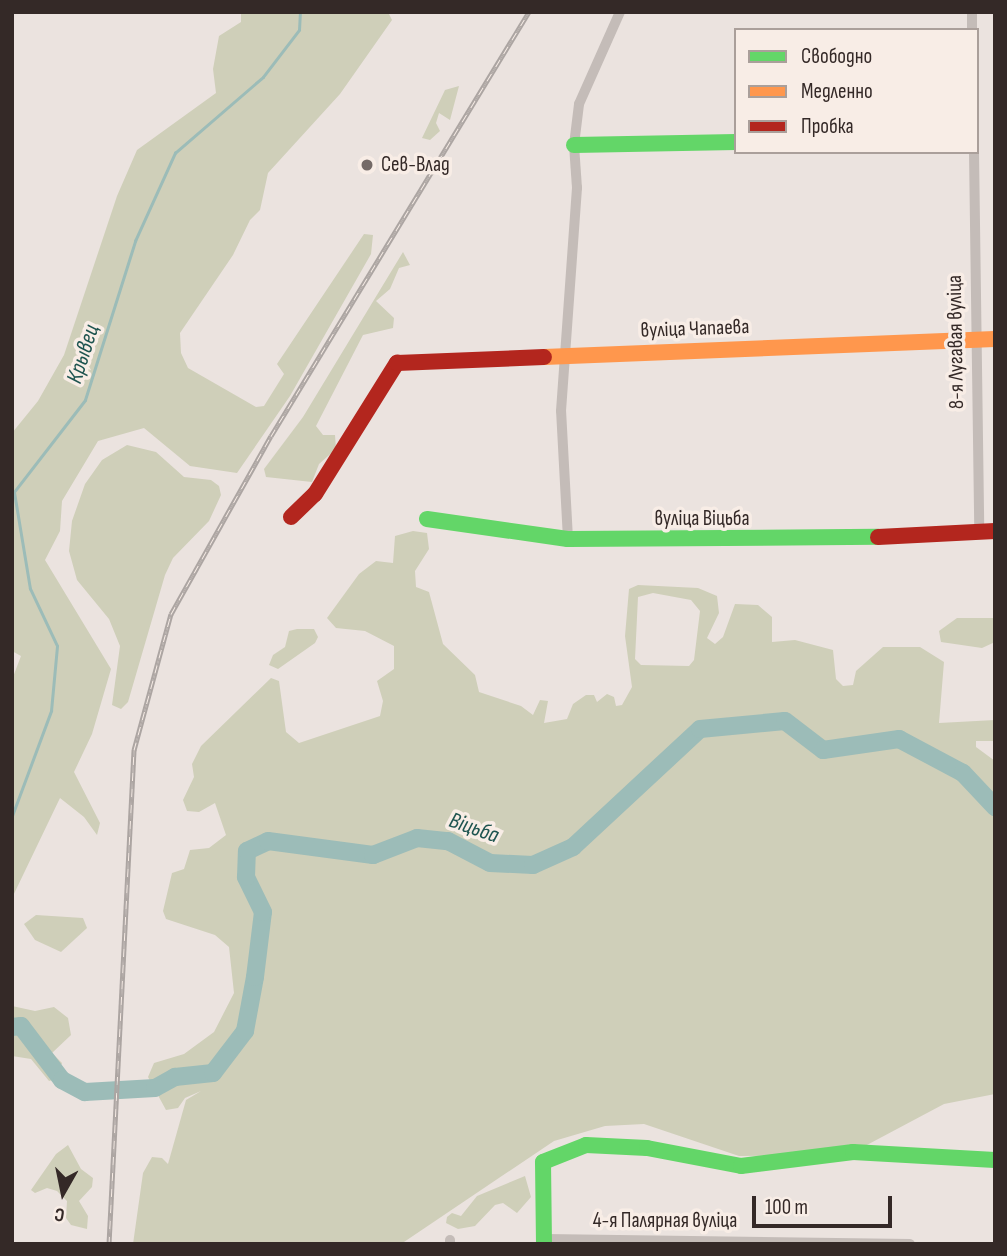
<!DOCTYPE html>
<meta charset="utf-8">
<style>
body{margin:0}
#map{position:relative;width:1007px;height:1256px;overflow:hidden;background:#ebe3df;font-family:"Sofia Sans Condensed",sans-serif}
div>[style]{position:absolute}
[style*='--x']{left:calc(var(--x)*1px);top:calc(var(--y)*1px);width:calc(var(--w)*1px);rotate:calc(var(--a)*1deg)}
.green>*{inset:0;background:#cfcfb9}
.stream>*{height:2.5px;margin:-1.25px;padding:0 1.25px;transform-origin:1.25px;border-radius:1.25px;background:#9cbcb8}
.river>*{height:18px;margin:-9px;padding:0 9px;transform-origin:9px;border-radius:9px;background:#9cbcb8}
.street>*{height:10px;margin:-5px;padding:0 5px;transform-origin:5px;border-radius:5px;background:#c4bcb8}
.fast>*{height:16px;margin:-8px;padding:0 8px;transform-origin:8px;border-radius:8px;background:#63d668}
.slow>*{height:16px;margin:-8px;padding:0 8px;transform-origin:8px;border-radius:8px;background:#ff974d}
.jam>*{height:16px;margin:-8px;padding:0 8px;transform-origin:8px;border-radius:8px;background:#b3261e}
.rail>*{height:5px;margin-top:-2.5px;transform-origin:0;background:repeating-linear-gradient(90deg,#f8ede6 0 8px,#aca5a2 0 16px);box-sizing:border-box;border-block:2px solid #aca5a2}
.dots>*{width:19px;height:19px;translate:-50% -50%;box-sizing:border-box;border:4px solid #f8ede6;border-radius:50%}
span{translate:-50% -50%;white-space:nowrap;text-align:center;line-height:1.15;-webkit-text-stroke:7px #f8ede6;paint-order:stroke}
.poi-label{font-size:21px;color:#342927}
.left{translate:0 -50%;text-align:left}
.street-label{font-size:21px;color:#342927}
.water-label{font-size:23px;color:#1e5450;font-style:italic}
.frame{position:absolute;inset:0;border:14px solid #342927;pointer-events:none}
.legend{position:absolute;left:734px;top:28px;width:245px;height:126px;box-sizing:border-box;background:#f8ede6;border:2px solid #aa9f9a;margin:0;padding:9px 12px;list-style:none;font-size:21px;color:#342927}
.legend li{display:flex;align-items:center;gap:14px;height:35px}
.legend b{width:35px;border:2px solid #aa9f9a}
.north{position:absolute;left:28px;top:1158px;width:70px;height:70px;-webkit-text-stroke:5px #f8ede6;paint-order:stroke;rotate:189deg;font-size:19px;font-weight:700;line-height:28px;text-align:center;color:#342927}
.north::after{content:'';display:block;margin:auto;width:24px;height:32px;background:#342927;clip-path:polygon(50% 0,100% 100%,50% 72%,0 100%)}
.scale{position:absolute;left:752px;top:1196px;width:140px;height:32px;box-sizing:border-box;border:4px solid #342927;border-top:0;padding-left:9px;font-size:21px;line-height:24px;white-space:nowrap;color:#342927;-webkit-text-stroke:5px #f8ede6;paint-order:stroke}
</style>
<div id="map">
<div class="green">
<i style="clip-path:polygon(241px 12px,388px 12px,392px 20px,340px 94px,268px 173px,260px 210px,250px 220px,233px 255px,180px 333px,181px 353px,188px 368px,256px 407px,264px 406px,284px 374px,277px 364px,364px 234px,373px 235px,371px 254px,290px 396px,237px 473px,190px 466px,144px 428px,98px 441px,62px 501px,60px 531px,45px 560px,111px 669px,92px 734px,74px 772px,100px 823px,97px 835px,84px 817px,60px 798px,12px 898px,13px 677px,21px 656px,12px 651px,12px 433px,38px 401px,64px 355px,117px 196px,137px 150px,216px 93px,213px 69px,219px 36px,241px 22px)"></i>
<i style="clip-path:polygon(459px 86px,450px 120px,439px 113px,436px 123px,440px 131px,430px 140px,422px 138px,445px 90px)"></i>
<i style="clip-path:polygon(403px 252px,410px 265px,399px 268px,390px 289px,376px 301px,394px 318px,393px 328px,363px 335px,316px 426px,323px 435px,335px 435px,336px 449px,319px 464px,312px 482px,266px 477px,264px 469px,303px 417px)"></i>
<i style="clip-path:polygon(127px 445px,156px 452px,184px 477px,211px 480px,219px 486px,221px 495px,209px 521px,173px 558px,165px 575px,128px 702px,121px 709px,112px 705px,120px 646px,109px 619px,77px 580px,69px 551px,72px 521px,85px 484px,102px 460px)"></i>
<i style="clip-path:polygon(evenodd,413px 531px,427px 533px,429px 549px,415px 571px,416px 587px,429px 592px,443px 644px,475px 675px,479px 692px,521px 706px,533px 715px,540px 700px,548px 701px,544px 723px,567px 719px,573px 704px,586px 695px,594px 695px,597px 702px,607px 694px,614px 697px,616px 706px,622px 705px,632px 687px,625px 636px,629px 589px,638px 585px,698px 588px,717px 596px,719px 613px,707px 638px,715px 644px,723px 637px,735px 604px,758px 605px,772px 617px,772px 642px,795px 640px,833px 650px,836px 679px,843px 686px,853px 685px,856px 671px,883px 647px,920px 647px,944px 662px,939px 723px,995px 720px,995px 741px,976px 741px,976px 747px,995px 761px,995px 1094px,944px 1104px,865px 1146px,808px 1155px,739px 1156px,644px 1124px,605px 1126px,554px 1141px,401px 1244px,133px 1244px,143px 1173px,152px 1157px,162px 1158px,168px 1164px,186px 1100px,201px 1091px,185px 1098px,178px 1108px,166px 1110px,148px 1077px,154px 1063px,184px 1054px,214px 1032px,234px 993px,229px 947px,215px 935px,166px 919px,163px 911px,172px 873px,184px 869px,190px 850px,209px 848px,226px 835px,215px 803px,199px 812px,187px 811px,183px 800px,194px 777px,192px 764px,201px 746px,271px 678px,279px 681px,286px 732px,299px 743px,380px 716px,383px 701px,377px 681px,394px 669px,394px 646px,365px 631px,336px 628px,327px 618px,359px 574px,376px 561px,393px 563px,395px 536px,413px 531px,653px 593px,691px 600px,700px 611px,694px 660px,689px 666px,641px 665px,635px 659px,638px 597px,653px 593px)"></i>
<i style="clip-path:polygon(957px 618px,995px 618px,995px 642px,982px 648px,941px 642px,939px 631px)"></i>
<i style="clip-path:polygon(297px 629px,314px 629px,318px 637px,315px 643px,278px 669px,269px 665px,273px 655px,285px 647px,289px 631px)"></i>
<i style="clip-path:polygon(36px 915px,83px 918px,87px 928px,61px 952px,35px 940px,24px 924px)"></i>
<i style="clip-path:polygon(12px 1006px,35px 1011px,54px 1007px,68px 1018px,71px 1035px,52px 1053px,62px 1063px,56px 1079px,49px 1081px,31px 1059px,12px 1056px)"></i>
<i style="clip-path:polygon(68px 1145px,81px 1169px,93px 1178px,92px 1187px,79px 1201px,88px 1216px,87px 1229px,71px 1225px,66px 1218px,67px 1201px,57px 1191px,47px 1188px,35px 1193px,31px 1190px,56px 1154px)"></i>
<i style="clip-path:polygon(525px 1176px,531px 1197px,517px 1213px,503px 1203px,495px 1205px,475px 1226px,458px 1229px,446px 1223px,447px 1217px,452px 1213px,461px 1216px,477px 1196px)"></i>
</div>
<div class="stream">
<i style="--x:12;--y:816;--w:112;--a:-69.6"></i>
<i style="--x:51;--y:711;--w:65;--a:-84.7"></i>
<i style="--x:57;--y:646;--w:63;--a:-115.3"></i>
<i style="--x:30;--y:589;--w:98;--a:-99.4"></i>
<i style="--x:14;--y:492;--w:116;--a:-52.3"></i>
<i style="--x:85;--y:400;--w:167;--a:-72.5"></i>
<i style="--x:135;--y:241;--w:97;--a:-65.6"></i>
<i style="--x:175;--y:153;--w:116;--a:-40.8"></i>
<i style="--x:263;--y:77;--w:59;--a:-52.5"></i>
<i style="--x:299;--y:30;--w:18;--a:-87"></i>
</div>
<div class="river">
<i style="--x:12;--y:1027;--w:9;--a:-6"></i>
<i style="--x:21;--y:1026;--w:68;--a:52.8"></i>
<i style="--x:62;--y:1080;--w:26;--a:28"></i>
<i style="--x:85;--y:1092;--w:70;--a:-3.3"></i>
<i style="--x:155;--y:1088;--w:23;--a:-29"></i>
<i style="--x:175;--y:1077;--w:38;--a:-6"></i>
<i style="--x:213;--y:1073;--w:53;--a:-52.7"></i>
<i style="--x:245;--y:1031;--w:55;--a:-79.5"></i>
<i style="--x:255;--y:977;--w:65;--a:-83"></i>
<i style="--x:263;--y:912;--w:39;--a:-116"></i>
<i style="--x:246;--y:877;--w:26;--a:-88"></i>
<i style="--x:247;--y:851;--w:23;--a:-25"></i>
<i style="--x:268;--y:841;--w:106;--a:7.6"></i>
<i style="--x:373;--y:855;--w:47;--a:-21.1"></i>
<i style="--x:417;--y:838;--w:31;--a:6"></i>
<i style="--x:448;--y:841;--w:47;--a:27.6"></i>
<i style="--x:490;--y:863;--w:43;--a:2.7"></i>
<i style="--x:533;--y:865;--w:44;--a:-24.2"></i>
<i style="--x:573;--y:847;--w:173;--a:-42.9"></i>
<i style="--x:700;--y:729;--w:85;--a:-5.4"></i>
<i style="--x:785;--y:721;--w:48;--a:37.3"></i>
<i style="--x:823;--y:750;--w:77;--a:-8.2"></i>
<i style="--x:899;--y:739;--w:72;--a:28"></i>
<i style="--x:963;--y:773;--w:47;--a:46.7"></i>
</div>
<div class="street">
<i style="--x:972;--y:12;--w:18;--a:90"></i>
<i style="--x:974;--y:152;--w:379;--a:89.2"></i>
<i style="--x:568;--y:539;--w:128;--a:-93.1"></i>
<i style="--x:561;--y:411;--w:224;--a:-85.9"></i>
<i style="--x:577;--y:188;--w:43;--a:-94"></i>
<i style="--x:574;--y:145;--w:41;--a:-83"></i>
<i style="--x:579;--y:104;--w:101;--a:-66"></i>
<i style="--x:545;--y:1239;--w:365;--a:0.8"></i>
<i style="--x:450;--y:1244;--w:4;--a:-90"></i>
</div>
<div class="fast">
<i style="--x:574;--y:145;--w:162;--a:-1.1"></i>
<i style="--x:427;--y:519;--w:142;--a:8.1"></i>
<i style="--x:568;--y:539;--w:310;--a:-0.4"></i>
<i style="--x:544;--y:1244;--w:82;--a:-90.7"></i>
<i style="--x:543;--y:1162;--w:46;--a:-21.6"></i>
<i style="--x:586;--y:1145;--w:61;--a:2.8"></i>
<i style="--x:647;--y:1148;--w:96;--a:10.8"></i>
<i style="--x:741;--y:1166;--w:113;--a:-7.1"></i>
<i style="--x:853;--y:1152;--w:142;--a:3.2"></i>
</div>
<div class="slow">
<i style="--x:544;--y:357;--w:451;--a:-2.3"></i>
</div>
<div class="jam">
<i style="--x:291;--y:517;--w:33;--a:-44"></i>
<i style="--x:315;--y:494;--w:155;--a:-58"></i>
<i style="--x:397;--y:363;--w:147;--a:-2.3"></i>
<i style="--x:878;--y:537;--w:117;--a:-2.9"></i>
</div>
<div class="rail">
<i style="--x:109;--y:1244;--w:495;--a:-87.1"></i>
<i style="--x:134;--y:750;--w:141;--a:-74.8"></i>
<i style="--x:171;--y:614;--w:204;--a:-60.7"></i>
<i style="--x:271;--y:436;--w:496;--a:-58.7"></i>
</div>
<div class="dots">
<i style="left:367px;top:165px;background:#746a67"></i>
</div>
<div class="poi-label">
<span class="left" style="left:381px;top:165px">Сев-Влад</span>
</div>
<div class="street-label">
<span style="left:695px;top:329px;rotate:-2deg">вуліца Чапаева</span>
<span style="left:956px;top:342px;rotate:-91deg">8-я Лугавая вуліца</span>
<span style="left:702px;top:519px">вуліца Віцьба</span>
<span style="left:665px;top:1221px">4-я Палярная вуліца</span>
</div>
<div class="water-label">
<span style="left:83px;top:354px;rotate:-72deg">Крывец</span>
<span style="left:474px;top:828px;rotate:19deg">Віцьба</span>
</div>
<div class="frame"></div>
<ul class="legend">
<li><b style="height:9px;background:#63d668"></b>Свободно</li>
<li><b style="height:9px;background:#ff974d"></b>Медленно</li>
<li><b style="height:9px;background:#b3261e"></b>Пробка</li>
</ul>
<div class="north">С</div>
<div class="scale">100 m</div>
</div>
